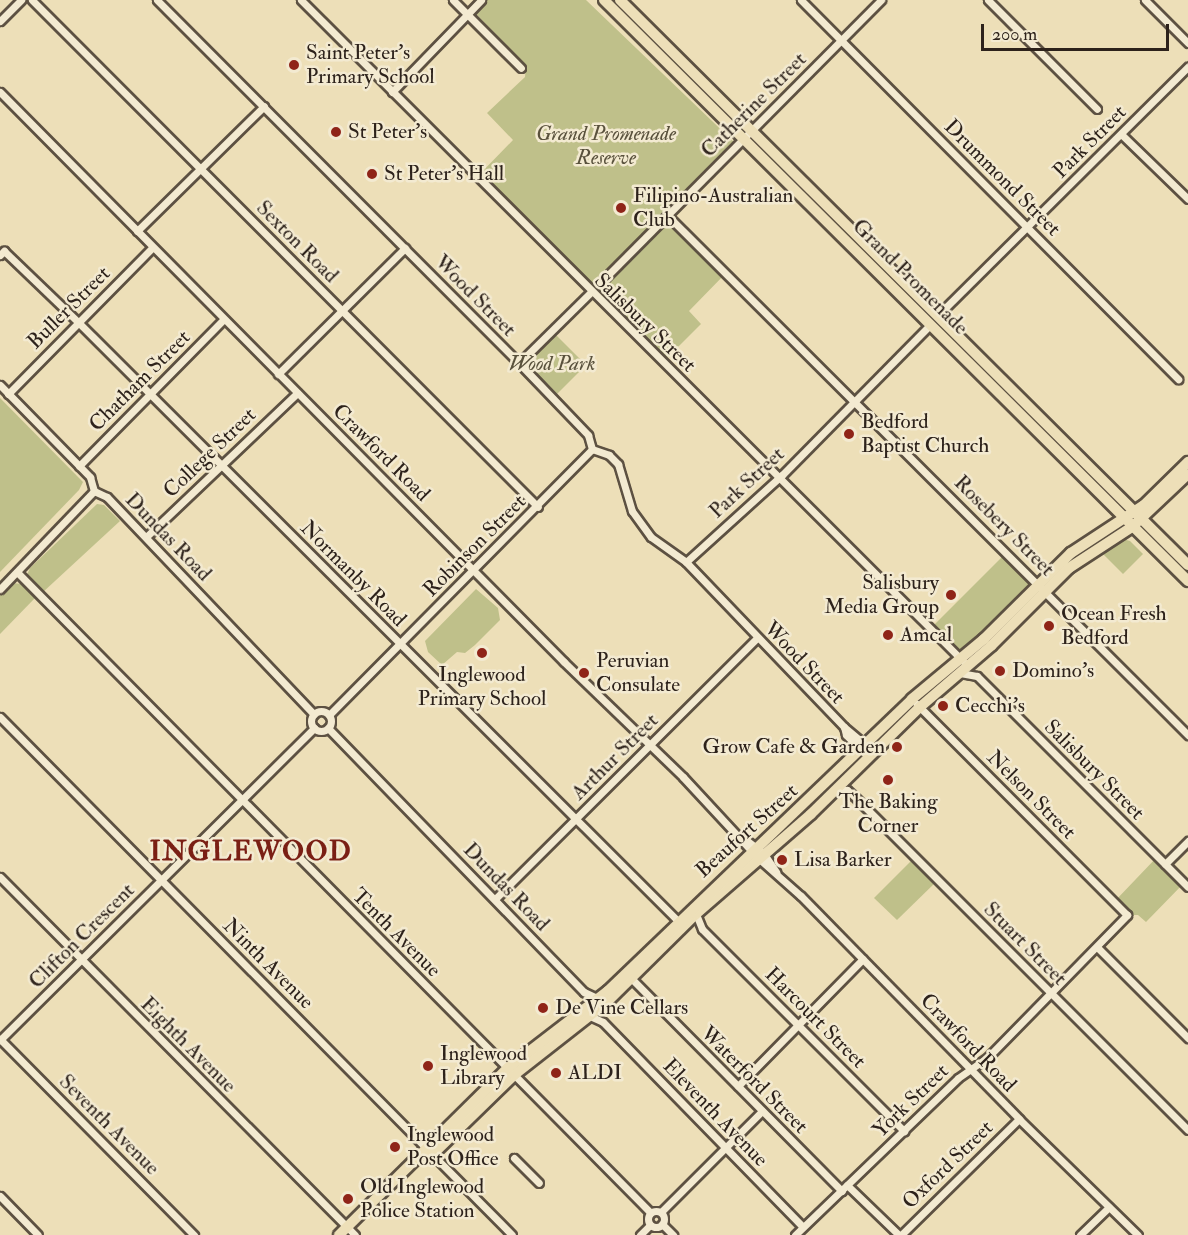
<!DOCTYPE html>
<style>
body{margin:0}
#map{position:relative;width:1188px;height:1235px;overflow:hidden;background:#eddfb8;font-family:"IM FELL Double Pica",serif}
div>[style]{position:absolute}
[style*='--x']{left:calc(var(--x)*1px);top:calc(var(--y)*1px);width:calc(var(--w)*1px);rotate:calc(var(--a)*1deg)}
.green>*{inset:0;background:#bfc08a}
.roads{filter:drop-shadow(2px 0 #5d5142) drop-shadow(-2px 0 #5d5142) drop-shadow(0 2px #5d5142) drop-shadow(0 -2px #5d5142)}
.street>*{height:7px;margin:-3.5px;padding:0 3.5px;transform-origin:3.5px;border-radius:3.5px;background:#f3ead1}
.street>.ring{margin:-3.5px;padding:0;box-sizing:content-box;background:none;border:7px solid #f3ead1;border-radius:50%}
.primary>*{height:10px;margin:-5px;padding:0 5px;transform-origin:5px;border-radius:5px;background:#eddfb8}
.dots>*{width:16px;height:16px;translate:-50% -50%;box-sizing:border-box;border:3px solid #f3ead1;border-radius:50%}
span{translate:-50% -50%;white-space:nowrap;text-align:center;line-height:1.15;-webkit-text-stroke:5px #f3ead1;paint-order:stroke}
.poi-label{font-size:21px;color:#2d221b}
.left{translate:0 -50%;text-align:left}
.right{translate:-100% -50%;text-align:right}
.street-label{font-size:21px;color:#2d221b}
.park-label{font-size:21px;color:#59513c;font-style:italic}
.district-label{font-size:27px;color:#7a1f14;font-weight:700;letter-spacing:1.5px}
.scale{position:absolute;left:981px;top:24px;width:188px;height:27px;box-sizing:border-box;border:3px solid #2d221b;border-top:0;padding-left:8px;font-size:18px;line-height:21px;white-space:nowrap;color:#2d221b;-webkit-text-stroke:4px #f3ead1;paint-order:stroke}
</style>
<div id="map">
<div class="green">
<i style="clip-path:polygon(484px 0,586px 0,737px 145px,668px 215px,727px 272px,689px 311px,701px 324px,661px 364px,477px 177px,513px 140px,487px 113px,525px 77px,526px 65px,474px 12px)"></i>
<i style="clip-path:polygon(552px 331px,586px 365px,554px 397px,519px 363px)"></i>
<i style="clip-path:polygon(0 398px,83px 482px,79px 490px,0 572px)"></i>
<i style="clip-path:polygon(97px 504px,104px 505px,120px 521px,42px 593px,26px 577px,30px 568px)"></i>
<i style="clip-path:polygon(1123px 539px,1130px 541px,1143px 554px,1123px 574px,1101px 552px)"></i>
<i style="clip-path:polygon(1007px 552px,1035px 580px,996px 622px,957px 654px,930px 629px)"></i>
<i style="clip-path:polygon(12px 583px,22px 584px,35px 598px,0 634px,0 594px)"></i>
<i style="clip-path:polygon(476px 589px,498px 608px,500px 620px,475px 645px,465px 653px,457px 652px,442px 665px,428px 652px,425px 641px)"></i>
<i style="clip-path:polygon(915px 857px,938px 880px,897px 920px,874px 898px)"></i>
<i style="clip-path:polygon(1157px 857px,1184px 883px,1146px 922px,1138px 915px,1127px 915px,1114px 902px)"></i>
</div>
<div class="roads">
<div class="street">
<i style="--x:32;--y:0;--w:716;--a:45.06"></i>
<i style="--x:157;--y:0;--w:513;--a:45.08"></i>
<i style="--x:519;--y:363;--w:100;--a:46.2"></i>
<i style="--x:588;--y:435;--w:15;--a:74"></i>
<i style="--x:301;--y:0;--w:936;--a:44.96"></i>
<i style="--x:453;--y:0;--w:96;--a:45"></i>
<i style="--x:801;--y:0;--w:535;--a:45.15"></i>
<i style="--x:988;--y:0;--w:154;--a:45"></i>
<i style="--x:1145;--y:0;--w:61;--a:45"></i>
<i style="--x:0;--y:21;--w:30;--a:-45"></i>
<i style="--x:0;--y:92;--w:802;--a:45.3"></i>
<i style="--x:564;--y:662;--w:165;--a:44"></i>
<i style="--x:683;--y:777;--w:110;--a:47.2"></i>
<i style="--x:758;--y:858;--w:57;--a:41.5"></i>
<i style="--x:801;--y:896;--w:312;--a:45.6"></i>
<i style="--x:1019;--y:1119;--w:166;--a:44.3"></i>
<i style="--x:392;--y:92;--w:128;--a:-45.9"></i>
<i style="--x:1121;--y:134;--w:93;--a:44.1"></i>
<i style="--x:668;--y:216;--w:735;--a:44.94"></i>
<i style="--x:137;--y:231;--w:178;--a:-44.5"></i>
<i style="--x:0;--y:255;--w:6;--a:-45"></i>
<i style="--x:4;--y:251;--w:103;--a:43.8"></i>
<i style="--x:78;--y:322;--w:848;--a:44.95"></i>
<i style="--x:600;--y:283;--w:399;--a:-45.2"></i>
<i style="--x:937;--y:316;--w:354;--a:-44.8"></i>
<i style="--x:519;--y:363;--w:100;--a:-44.6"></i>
<i style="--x:278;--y:374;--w:179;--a:-44.8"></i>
<i style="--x:0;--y:385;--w:129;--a:45.6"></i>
<i style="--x:90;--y:477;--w:15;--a:74"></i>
<i style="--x:8;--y:394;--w:206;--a:-45.4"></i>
<i style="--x:592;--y:449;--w:18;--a:19"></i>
<i style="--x:609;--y:455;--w:13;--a:45"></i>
<i style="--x:618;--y:464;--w:49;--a:73.4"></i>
<i style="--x:632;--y:511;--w:32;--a:54"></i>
<i style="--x:651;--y:537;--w:43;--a:35.5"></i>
<i style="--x:686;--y:562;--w:228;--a:46.2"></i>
<i style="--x:844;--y:727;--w:30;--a:40"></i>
<i style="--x:79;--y:466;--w:206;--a:-45.4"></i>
<i style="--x:94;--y:491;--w:14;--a:25"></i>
<i style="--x:107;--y:497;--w:300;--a:46.4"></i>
<i style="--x:146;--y:537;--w:209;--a:-43.6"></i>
<i style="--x:686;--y:562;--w:130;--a:-42.2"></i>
<i style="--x:782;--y:475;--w:211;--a:-45.4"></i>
<i style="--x:17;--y:572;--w:900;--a:45.32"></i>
<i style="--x:0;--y:589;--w:136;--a:-46.2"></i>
<i style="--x:960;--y:673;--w:17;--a:10"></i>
<i style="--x:977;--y:676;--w:298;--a:45"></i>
<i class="ring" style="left:311px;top:711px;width:13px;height:13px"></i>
<i style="--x:329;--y:715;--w:374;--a:-45.3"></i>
<i style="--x:0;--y:717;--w:728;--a:45.33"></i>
<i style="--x:844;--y:727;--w:8;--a:76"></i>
<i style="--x:846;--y:735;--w:32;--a:44"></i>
<i style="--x:328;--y:728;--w:368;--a:45.9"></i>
<i style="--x:584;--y:992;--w:17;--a:25"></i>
<i style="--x:835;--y:790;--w:12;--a:0"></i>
<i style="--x:847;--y:790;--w:9;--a:41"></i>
<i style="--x:854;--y:796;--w:472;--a:45"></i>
<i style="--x:741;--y:836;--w:29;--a:38"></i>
<i style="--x:764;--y:854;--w:22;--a:56"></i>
<i style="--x:1165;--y:864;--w:33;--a:-45"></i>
<i style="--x:0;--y:877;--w:504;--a:45.24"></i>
<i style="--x:496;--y:898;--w:368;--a:-44.9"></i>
<i style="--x:696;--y:914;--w:16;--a:68"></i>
<i style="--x:702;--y:929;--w:286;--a:45"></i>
<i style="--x:1097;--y:947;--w:129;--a:45"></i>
<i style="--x:628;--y:975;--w:304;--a:45.3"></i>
<i style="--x:590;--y:1016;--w:14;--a:25"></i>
<i style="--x:603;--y:1022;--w:286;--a:45.7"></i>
<i style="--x:0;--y:1039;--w:276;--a:45.3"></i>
<i style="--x:0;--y:1040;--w:443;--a:-44.8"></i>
<i style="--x:738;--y:1086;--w:178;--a:-45.5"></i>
<i style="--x:514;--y:1158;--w:35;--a:45"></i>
<i style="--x:847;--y:1185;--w:72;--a:43.9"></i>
<i style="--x:0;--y:1196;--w:54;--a:45.7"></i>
<i class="ring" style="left:648px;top:1211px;width:9px;height:9px"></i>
<i style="--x:661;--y:1212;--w:143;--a:-45"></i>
<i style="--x:662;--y:1224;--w:16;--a:45"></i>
<i style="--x:640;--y:1235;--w:14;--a:-45"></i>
<i style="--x:795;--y:1235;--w:226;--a:-43.9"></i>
<i style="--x:958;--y:1078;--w:37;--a:-35"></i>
<i style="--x:988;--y:1057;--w:199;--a:-45.6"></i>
<i style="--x:1127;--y:915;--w:298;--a:-134.9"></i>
<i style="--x:901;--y:1235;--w:165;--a:-44.5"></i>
<i style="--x:1080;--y:1235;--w:40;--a:-44"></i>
</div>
<div class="primary">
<i style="--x:604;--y:0;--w:824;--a:44.85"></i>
<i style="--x:620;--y:0;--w:801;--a:44.85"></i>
<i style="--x:429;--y:1158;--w:119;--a:-44.3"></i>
<i style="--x:514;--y:1075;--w:118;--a:-38.1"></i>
<i style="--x:607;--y:1002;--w:125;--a:-44.7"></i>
<i style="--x:696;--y:914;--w:152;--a:-41"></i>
<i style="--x:811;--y:814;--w:153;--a:-44.5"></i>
<i style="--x:920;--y:707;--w:94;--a:-40.7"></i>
<i style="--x:991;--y:646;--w:110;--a:-45"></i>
<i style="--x:1069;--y:568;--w:75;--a:-33.1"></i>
<i style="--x:1132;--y:527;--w:77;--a:-43.4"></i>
<i style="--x:339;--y:1235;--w:238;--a:-44.7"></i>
<i style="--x:508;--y:1068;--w:126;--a:-37.6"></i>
<i style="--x:608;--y:991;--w:422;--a:-43.8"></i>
<i style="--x:912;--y:699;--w:94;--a:-39.8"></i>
<i style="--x:984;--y:639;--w:122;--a:-44.7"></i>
<i style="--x:1071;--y:553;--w:87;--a:-33.3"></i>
<i style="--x:1144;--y:505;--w:62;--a:-44.3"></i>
</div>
</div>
<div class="dots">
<i style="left:294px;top:65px;background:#8f2418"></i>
<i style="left:336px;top:132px;background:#8f2418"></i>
<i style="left:372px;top:174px;background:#8f2418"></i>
<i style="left:621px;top:208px;background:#8f2418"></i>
<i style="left:849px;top:434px;background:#8f2418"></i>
<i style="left:951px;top:595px;background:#8f2418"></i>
<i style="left:1049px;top:626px;background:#8f2418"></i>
<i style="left:888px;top:635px;background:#8f2418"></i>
<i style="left:482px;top:653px;background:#8f2418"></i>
<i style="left:1000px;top:671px;background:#8f2418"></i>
<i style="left:584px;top:673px;background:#8f2418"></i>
<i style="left:943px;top:706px;background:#8f2418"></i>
<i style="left:897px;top:747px;background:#8f2418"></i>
<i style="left:888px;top:780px;background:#8f2418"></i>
<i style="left:782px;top:860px;background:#8f2418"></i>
<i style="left:543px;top:1008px;background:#8f2418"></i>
<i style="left:428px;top:1066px;background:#8f2418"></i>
<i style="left:556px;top:1073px;background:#8f2418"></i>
<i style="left:395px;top:1147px;background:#8f2418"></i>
<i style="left:348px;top:1199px;background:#8f2418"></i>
</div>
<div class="poi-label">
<span class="left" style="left:306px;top:65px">Saint Peter's<br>Primary School</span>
<span class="left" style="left:348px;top:132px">St Peter's</span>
<span class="left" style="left:384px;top:174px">St Peter's Hall</span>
<span class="left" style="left:633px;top:208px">Filipino-Australian<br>Club</span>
<span class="left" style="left:861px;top:434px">Bedford<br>Baptist Church</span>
<span class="right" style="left:939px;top:595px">Salisbury<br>Media Group</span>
<span class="left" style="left:1061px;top:626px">Ocean Fresh<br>Bedford</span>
<span class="left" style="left:900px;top:635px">Amcal</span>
<span class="left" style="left:596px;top:673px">Peruvian<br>Consulate</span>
<span class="left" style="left:1012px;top:671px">Domino's</span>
<span style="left:482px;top:687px">Inglewood<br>Primary School</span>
<span class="left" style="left:955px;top:706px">Cecchi's</span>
<span class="right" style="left:885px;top:747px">Grow Cafe &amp; Garden</span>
<span style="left:888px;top:814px">The Baking<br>Corner</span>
<span class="left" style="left:794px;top:860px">Lisa Barker</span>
<span class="left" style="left:555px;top:1008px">De Vine Cellars</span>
<span class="left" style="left:440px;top:1066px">Inglewood<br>Library</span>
<span class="left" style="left:568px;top:1073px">ALDI</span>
<span class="left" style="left:407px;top:1147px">Inglewood<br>Post Office</span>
<span class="left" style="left:360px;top:1199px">Old Inglewood<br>Police Station</span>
</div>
<div class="street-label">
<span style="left:754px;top:105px;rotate:-45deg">Catherine Street</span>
<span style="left:1090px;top:142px;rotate:-45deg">Park Street</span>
<span style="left:1002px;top:178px;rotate:45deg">Drummond Street</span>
<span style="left:297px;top:242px;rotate:45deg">Sexton Road</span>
<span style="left:910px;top:277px;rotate:45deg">Grand Promenade</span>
<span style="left:475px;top:296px;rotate:45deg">Wood Street</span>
<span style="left:69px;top:308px;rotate:-45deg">Buller Street</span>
<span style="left:645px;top:323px;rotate:44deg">Salisbury Street</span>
<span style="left:140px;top:381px;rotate:-45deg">Chatham Street</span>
<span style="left:210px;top:453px;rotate:-44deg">College Street</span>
<span style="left:381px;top:453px;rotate:45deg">Crawford Road</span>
<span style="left:747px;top:483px;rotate:-43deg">Park Street</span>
<span style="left:1004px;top:526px;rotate:45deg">Rosebery Street</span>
<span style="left:168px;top:537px;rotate:46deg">Dundas Road</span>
<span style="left:475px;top:546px;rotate:-45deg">Robinson Street</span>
<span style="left:353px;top:574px;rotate:45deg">Normanby Road</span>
<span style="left:804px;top:663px;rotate:46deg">Wood Street</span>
<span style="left:615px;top:757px;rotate:-45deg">Arthur Street</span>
<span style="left:1094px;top:770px;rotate:45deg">Salisbury Street</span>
<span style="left:1031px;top:795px;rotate:45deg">Nelson Street</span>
<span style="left:747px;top:831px;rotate:-42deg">Beaufort Street</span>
<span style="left:506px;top:887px;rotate:46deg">Dundas Road</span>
<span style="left:396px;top:933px;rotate:45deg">Tenth Avenue</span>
<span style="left:82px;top:936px;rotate:-45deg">Clifton Crescent</span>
<span style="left:1025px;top:944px;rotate:45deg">Stuart Street</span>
<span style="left:268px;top:964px;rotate:45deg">Ninth Avenue</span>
<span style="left:815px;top:1018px;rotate:45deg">Harcourt Street</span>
<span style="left:968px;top:1043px;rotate:46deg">Crawford Road</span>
<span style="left:188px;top:1045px;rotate:45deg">Eighth Avenue</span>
<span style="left:754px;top:1080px;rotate:45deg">Waterford Street</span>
<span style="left:911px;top:1101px;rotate:-44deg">York Street</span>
<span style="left:715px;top:1113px;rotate:46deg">Eleventh Avenue</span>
<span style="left:109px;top:1125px;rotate:45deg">Seventh Avenue</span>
<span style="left:948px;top:1165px;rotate:-44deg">Oxford Street</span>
</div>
<div class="park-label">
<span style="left:606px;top:146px">Grand Promenade<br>Reserve</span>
<span style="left:552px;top:364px">Wood Park</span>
</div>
<div class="district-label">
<span style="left:251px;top:852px">INGLEWOOD</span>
</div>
<div class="scale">200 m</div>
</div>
